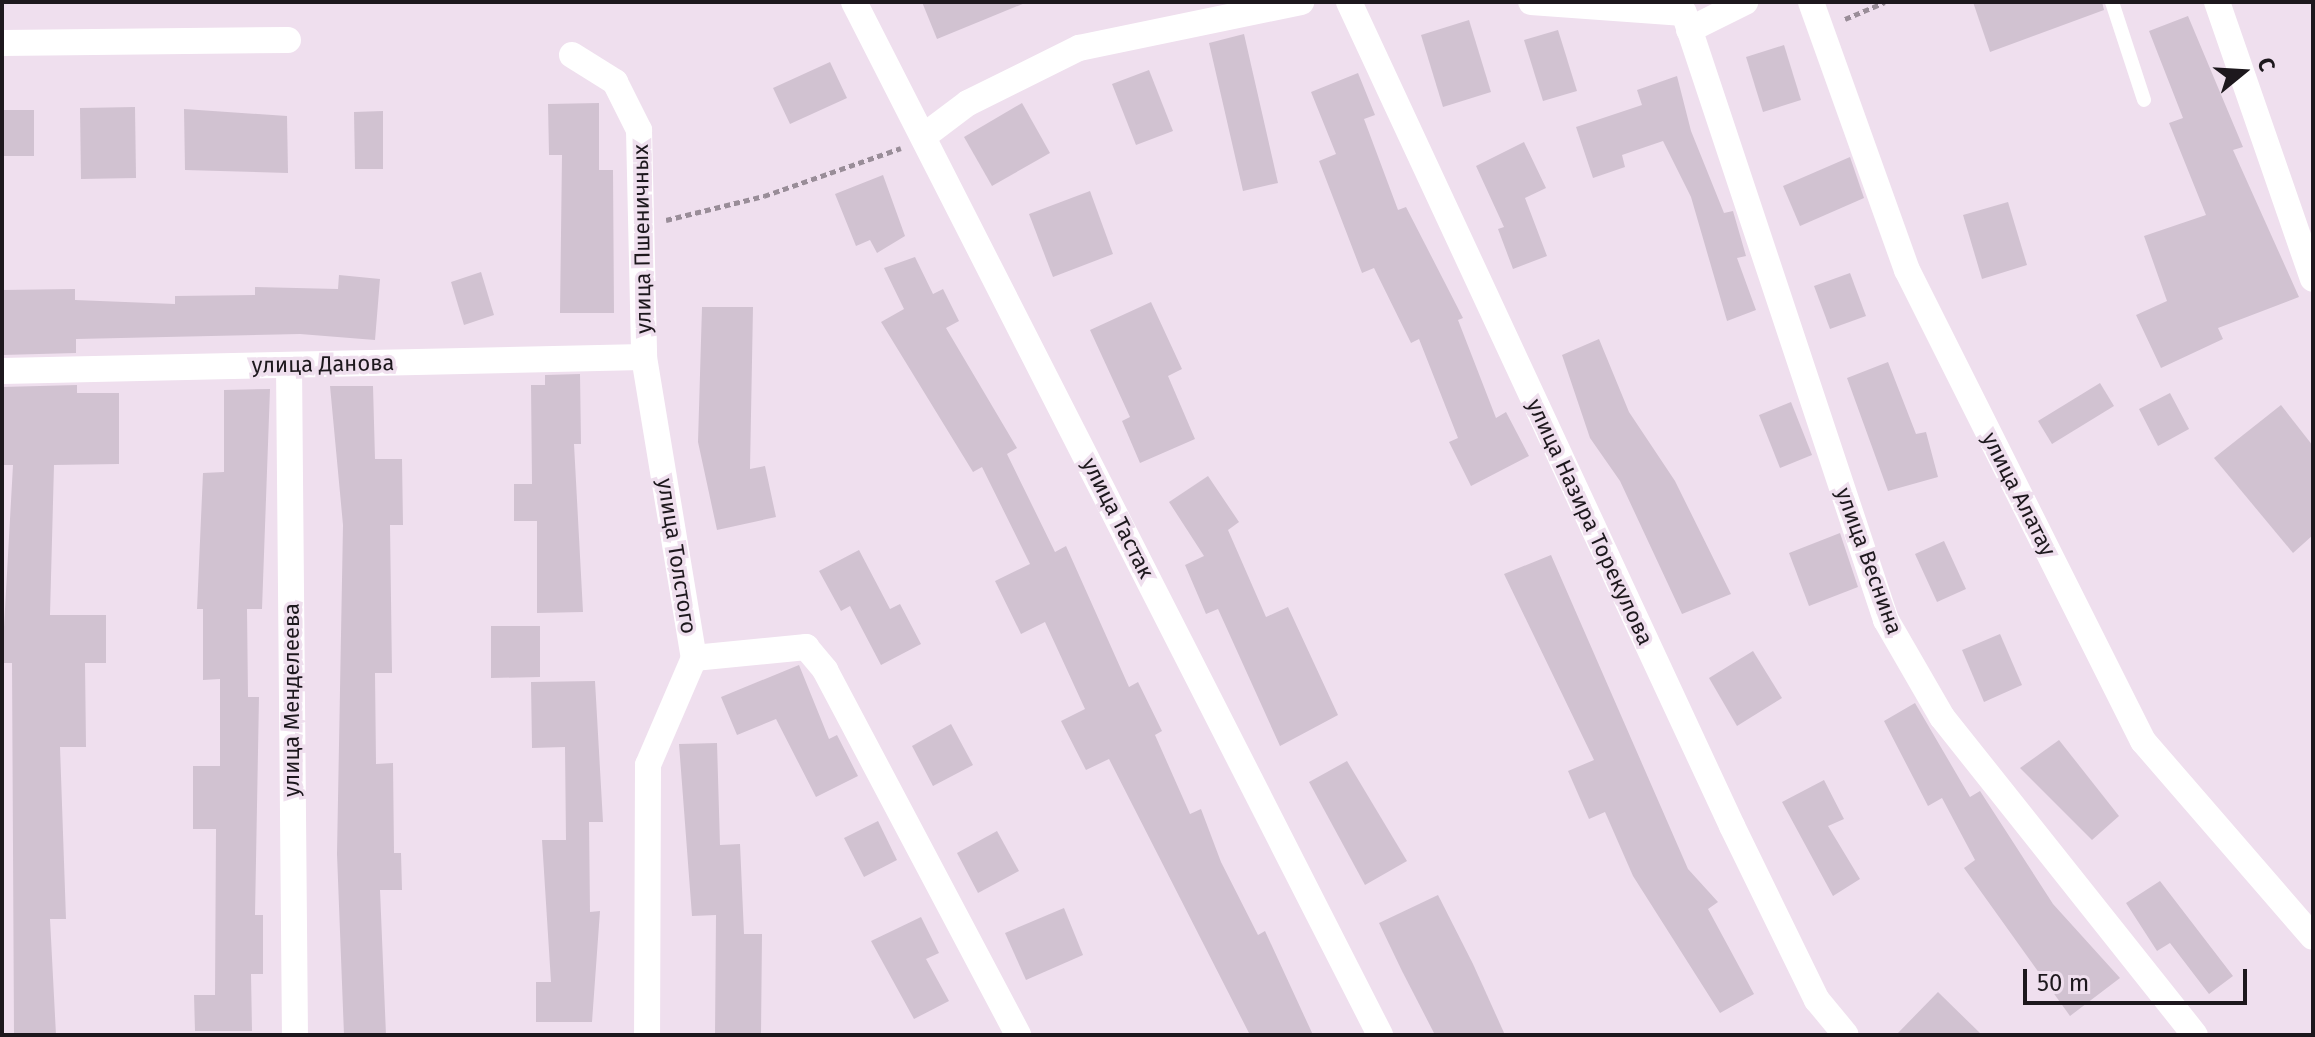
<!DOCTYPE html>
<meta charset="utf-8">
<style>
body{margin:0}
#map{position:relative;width:2315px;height:1037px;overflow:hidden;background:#efdfee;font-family:"Fira Sans",sans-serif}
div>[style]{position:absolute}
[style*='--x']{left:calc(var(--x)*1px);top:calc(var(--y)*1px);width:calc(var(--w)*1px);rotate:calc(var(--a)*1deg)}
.building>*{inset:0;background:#d1c2d1}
.path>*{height:5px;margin-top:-2.5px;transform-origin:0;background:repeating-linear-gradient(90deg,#998d98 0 6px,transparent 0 10px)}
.lane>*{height:14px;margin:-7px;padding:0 7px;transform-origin:7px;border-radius:7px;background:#fff}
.street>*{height:26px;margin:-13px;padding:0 13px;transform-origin:13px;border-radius:13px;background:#fff}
span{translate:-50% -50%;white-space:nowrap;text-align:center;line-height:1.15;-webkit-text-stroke:7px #efdfee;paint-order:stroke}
.street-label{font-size:22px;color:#1d181d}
.frame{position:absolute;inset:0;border:4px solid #1d181d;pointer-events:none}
.north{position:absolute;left:2203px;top:32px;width:80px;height:80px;-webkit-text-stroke:6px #efdfee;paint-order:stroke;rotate:72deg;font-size:22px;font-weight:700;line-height:32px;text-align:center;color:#1d181d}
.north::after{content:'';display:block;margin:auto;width:28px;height:36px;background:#1d181d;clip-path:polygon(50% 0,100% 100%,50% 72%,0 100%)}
.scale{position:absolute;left:2023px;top:969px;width:224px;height:36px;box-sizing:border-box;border:4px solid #1d181d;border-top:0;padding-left:10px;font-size:24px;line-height:28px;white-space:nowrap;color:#1d181d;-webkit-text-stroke:6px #efdfee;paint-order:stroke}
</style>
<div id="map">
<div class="building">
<i style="clip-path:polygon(922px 2px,1025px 2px,1025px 3px,937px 39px)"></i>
<i style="clip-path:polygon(1973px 2px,2102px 2px,2104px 10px,1990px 52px)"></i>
<i style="clip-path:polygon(2188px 16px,2243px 147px,2233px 150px,2299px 297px,2218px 328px,2223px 339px,2161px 368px,2136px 315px,2167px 301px,2144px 236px,2206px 215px,2169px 123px,2183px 118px,2149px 31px)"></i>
<i style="clip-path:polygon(1469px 20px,1491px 92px,1443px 107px,1421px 35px)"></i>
<i style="clip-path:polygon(1558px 30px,1577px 91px,1543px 101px,1524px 40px)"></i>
<i style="clip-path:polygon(1244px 34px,1278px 183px,1243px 191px,1209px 43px)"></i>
<i style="clip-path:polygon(1784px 45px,1801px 100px,1763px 112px,1746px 57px)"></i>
<i style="clip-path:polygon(830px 62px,847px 98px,790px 124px,773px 88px)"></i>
<i style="clip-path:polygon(1149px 70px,1173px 131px,1136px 145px,1112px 84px)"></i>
<i style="clip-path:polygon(1358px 73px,1375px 115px,1364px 119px,1398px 210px,1406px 207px,1463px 318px,1458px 320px,1496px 418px,1506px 412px,1529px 456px,1471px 486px,1449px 442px,1458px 438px,1419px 339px,1411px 343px,1374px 268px,1362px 273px,1319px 161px,1336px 154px,1311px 92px)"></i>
<i style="clip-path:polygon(1677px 76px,1691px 131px,1724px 213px,1733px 211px,1746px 256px,1737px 258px,1756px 310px,1727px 321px,1691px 197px,1663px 141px,1622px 155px,1625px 167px,1593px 178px,1576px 127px,1642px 105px,1637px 90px)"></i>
<i style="clip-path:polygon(599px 103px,599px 170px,613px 170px,614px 313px,560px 313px,562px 155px,549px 155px,548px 104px)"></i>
<i style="clip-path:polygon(1022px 103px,1050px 153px,992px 186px,964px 137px)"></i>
<i style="clip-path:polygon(135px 107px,136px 178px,81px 179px,80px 108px)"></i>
<i style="clip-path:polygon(184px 109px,287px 116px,288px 173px,185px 170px)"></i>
<i style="clip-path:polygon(2px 110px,34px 110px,34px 156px,2px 156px)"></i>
<i style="clip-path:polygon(383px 111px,383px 169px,355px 169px,354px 112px)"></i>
<i style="clip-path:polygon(1524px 142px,1546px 188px,1525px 198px,1547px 256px,1513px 269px,1498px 229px,1504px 227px,1476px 166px)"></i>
<i style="clip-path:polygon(1850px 157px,1864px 198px,1800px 226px,1783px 186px)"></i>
<i style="clip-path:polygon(883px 175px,905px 236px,877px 253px,870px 240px,856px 246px,835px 194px)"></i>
<i style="clip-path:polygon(1090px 191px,1113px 254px,1053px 277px,1029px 214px)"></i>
<i style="clip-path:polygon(2008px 202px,2027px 265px,1982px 279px,1963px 215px)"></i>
<i style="clip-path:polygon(915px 257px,933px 294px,943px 289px,959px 321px,946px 328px,1017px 448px,1007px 454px,1055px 552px,1066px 546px,1129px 687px,1138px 682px,1162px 731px,1155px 735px,1190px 814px,1201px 809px,1221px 862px,1258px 935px,1265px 931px,1313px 1035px,1250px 1035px,1109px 759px,1086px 770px,1061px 721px,1085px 709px,1045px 622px,1021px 634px,995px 581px,1030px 564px,982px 467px,973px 472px,881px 322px,904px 309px,884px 268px)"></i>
<i style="clip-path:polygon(481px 272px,494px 315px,464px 325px,451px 282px)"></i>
<i style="clip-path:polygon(1850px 273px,1866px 316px,1830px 329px,1814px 286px)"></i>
<i style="clip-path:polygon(339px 275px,380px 279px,375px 340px,300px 334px,76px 339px,76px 353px,2px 355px,2px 290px,75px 289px,75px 300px,175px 304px,175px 296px,255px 295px,255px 287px,338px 289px)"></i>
<i style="clip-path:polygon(1151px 302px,1182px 369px,1168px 376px,1195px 439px,1140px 463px,1122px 421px,1130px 417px,1090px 330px)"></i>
<i style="clip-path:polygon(702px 307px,753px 307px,750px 469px,765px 466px,776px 517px,717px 530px,698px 442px)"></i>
<i style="clip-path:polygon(1599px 339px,1629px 412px,1675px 481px,1731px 594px,1682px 614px,1620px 481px,1590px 438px,1562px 355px)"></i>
<i style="clip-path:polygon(1888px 362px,1916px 434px,1926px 432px,1938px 477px,1888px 491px,1847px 378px)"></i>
<i style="clip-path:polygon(580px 374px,581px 444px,574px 444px,583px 612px,537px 613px,537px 521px,514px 521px,514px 484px,532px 484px,531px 385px,545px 385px,545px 375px)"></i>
<i style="clip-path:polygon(2100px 383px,2114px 406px,2052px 444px,2038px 421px)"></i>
<i style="clip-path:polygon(77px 385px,77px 393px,119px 393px,119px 464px,54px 465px,50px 615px,106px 615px,106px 663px,85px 663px,86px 747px,60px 747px,66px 919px,50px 919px,56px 1035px,14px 1035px,12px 663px,2px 663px,13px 465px,2px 465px,2px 387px)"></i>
<i style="clip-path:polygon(330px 386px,373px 386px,375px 459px,402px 459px,403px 525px,390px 525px,392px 673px,375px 673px,376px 764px,393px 763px,394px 853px,401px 853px,402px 890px,380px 890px,386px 1035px,344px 1035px,337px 854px,343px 525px)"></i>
<i style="clip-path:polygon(270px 389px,262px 609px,247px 609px,248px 697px,259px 697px,255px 915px,263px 915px,263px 974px,251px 974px,252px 1031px,195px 1031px,194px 995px,215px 995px,216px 829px,193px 829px,193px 766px,220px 766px,220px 679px,203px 680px,203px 609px,197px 609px,203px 473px,224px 472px,224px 390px)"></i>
<i style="clip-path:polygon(2170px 393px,2189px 429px,2158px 446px,2139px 409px)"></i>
<i style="clip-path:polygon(1791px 402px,1812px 455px,1780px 468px,1759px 415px)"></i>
<i style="clip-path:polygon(2281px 405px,2313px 446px,2313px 535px,2293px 553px,2214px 458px)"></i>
<i style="clip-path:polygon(1208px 476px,1239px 522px,1228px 530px,1266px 617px,1288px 607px,1338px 715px,1280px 746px,1218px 609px,1206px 614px,1185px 565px,1204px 556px,1169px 502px)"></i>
<i style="clip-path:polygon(1840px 533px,1858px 587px,1809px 606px,1789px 553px)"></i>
<i style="clip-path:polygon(1944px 541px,1966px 589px,1937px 602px,1915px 554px)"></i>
<i style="clip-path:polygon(859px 550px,890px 609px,900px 604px,921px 644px,881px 665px,850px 606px,841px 611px,819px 571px)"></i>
<i style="clip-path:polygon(1551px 555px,1688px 869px,1718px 902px,1708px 909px,1754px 994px,1720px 1013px,1633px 876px,1605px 812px,1589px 819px,1568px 771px,1594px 760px,1504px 574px)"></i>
<i style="clip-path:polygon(491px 626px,540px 626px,540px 677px,491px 678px)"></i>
<i style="clip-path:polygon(2000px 634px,2022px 685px,1984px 702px,1962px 650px)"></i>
<i style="clip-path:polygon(1753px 651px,1782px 698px,1737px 726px,1709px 678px)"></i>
<i style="clip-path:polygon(799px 665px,829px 739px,837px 735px,858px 776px,816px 797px,776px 719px,737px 735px,721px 697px)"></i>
<i style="clip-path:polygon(595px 681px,603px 822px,589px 822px,590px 912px,600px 911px,592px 1022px,536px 1022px,536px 982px,551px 982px,542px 840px,566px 840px,565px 747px,532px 748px,531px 682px)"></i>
<i style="clip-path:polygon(1915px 703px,1970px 797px,1980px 791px,2053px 904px,2120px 978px,2070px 1016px,1964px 868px,1975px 860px,1942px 798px,1928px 806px,1884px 721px)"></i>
<i style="clip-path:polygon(951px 724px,973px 765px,933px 786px,912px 746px)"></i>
<i style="clip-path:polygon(2059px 740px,2119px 816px,2092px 840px,2020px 768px)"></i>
<i style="clip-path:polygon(717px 743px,720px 845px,740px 844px,744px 934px,762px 934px,761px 1035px,715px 1035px,716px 915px,692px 916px,679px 744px)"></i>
<i style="clip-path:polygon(1347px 761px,1407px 861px,1365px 885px,1309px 782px)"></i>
<i style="clip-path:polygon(1824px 780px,1844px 819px,1828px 826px,1860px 879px,1833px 896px,1782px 802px)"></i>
<i style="clip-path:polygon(878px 821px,897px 860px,864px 877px,844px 838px)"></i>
<i style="clip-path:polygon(997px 831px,1019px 871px,978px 893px,957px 853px)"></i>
<i style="clip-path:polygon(2160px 881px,2233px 976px,2209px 994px,2170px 943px,2157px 951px,2126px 903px)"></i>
<i style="clip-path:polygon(1438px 895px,1473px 964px,1505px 1035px,1435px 1035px,1402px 971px,1379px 923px)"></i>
<i style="clip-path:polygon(1064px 908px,1083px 955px,1026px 980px,1005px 933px)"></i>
<i style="clip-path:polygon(921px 917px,939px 953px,926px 959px,949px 1001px,914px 1019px,871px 941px)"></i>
<i style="clip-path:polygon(1938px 992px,1982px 1035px,1896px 1035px)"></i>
</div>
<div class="path">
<i style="--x:1845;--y:19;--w:43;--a:-23"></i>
<i style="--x:666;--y:220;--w:101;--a:-13.8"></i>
<i style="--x:764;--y:196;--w:145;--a:-19.3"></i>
</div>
<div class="lane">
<i style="--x:2112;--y:2;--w:103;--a:71.9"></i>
</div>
<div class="street">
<i style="--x:854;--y:2;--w:1159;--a:63.01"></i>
<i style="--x:1349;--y:2;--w:909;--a:65.07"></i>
<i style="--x:1732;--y:826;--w:194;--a:64"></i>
<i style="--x:1817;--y:1000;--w:45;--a:50.4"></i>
<i style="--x:1531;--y:2;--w:153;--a:4.1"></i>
<i style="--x:1684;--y:13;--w:640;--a:71.59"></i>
<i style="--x:1886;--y:620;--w:112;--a:60"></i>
<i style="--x:1942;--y:717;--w:406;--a:51.5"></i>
<i style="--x:1811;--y:2;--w:285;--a:70.3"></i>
<i style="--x:1907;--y:270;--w:527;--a:63.39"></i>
<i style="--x:2143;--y:741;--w:259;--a:49.1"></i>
<i style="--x:2217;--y:2;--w:293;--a:70.9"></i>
<i style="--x:1689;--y:30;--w:63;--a:-26.6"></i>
<i style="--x:2;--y:43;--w:286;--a:-0.6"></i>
<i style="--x:572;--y:55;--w:51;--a:32.1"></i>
<i style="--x:615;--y:82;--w:54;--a:63.4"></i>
<i style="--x:639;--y:130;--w:227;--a:88.7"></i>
<i style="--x:644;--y:357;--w:305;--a:80.6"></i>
<i style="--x:694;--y:658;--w:116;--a:113.3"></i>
<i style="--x:648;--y:765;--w:270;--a:90.2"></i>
<i style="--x:924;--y:136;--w:55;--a:-36.9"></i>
<i style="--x:968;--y:103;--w:124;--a:-26.4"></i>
<i style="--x:1079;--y:48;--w:227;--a:-11.7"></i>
<i style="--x:289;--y:365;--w:670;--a:89.49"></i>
<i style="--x:2;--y:371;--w:642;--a:-1.25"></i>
<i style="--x:694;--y:658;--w:113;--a:-5.6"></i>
<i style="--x:806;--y:647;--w:30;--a:50"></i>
<i style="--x:825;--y:670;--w:413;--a:62.1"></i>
</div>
<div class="street-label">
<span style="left:642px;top:239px;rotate:-91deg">улица Пшеничных</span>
<span style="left:323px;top:364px;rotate:-1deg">улица Данова</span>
<span style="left:2019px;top:494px;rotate:63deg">улица Алатау</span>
<span style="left:1118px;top:518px;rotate:63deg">улица Тастак</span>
<span style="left:1590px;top:522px;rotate:65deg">улица Назира Торекулова</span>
<span style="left:677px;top:556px;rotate:81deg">улица Толстого</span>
<span style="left:1869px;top:561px;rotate:70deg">улица Веснина</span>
<span style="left:292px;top:700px;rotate:-90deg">улица Менделеева</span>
</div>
<div class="frame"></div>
<div class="north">С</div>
<div class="scale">50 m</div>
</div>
